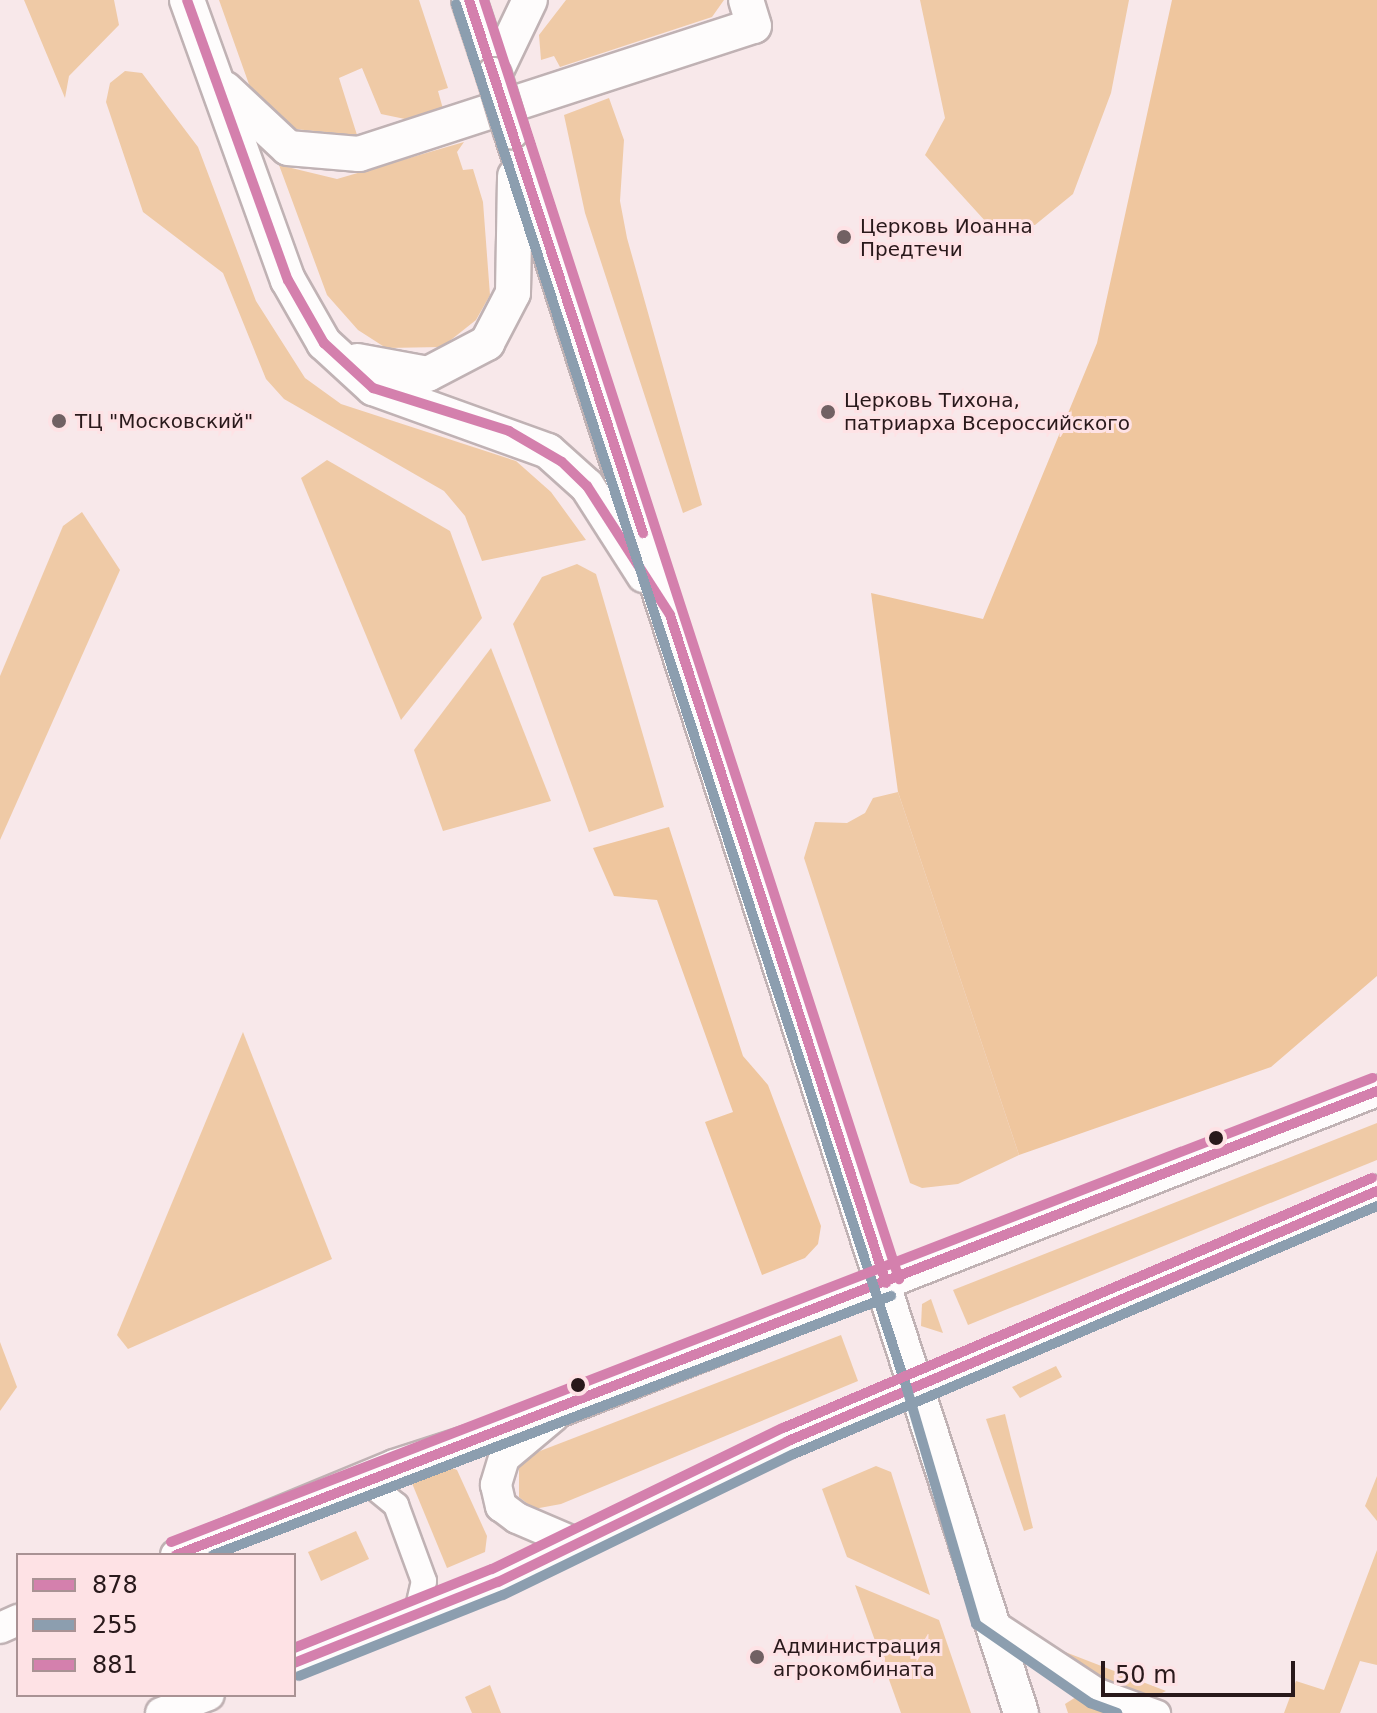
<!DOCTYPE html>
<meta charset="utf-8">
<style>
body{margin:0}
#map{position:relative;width:1377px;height:1713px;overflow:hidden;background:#f8e8ea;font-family:"DejaVu Sans",sans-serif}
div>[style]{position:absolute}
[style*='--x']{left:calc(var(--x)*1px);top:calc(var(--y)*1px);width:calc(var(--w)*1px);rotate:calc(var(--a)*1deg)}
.green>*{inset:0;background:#efcaa6}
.forest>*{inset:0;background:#efc69e}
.roads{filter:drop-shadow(2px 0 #c0b2b4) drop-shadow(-2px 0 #c0b2b4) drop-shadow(0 2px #c0b2b4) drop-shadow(0 -2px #c0b2b4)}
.minor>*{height:24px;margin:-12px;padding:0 12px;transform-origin:12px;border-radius:12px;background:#fefcfc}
.tertiary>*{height:30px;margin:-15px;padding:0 15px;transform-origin:15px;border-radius:15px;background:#fefcfc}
.secondary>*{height:34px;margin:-17px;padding:0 17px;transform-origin:17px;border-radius:17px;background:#fefcfc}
.bridges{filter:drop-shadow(2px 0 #c0b2b4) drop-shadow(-2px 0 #c0b2b4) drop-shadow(0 2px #c0b2b4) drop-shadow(0 -2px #c0b2b4)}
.secondary-bridge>*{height:34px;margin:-17px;padding:0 17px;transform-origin:17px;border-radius:17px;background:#fefcfc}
.bus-1>*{height:10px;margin:-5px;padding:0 5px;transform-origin:5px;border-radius:5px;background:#d480ad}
.bus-2>*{height:10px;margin:-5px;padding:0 5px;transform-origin:5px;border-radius:5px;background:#8c9eaf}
.bus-3>*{height:10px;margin:-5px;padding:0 5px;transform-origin:5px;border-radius:5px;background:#d480ad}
.dots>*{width:22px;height:22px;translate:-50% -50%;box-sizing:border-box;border:4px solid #fee2e5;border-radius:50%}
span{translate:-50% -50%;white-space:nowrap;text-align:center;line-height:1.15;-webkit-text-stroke:6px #fee2e5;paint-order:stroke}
.poi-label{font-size:20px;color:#29191b}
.left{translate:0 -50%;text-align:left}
.legend{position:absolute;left:16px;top:1553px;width:280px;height:144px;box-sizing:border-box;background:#fee2e5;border:2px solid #a99294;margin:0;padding:10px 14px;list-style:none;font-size:24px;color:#29191b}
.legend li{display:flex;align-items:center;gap:16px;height:40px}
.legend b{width:40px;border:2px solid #a99294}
.scale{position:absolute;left:1101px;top:1661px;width:194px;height:36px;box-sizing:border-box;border:4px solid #29191b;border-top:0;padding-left:10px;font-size:24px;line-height:28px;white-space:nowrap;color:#29191b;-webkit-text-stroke:6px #fee2e5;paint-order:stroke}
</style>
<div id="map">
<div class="green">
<i style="clip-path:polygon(24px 0,114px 0,119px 25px,69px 76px,65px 98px)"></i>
<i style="clip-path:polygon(219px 0,419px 0,448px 88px,438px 91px,443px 109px,405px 119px,381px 114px,362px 68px,339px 78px,357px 135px,294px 129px,251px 90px)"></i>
<i style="clip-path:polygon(566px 0,724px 0,712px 17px,560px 67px,554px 56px,541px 60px,539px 35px)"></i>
<i style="clip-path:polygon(920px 0,1129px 0,1111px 93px,1073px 194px,1035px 225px,987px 223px,925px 155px,945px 118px)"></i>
<i style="clip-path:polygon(125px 71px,142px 73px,198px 147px,256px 301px,305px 378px,341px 404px,516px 461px,551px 492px,586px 540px,482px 561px,465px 516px,444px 491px,284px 399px,266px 379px,223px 273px,143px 212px,106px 102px,110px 83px)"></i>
<i style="clip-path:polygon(609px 98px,624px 140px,620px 201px,627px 238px,702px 505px,683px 513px,585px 213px,564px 115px)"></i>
<i style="clip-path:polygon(464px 142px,457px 152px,463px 170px,473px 169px,483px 202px,490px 295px,476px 320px,442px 347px,386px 348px,358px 330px,327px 295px,279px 165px,337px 179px)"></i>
<i style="clip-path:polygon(327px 460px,450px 531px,482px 618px,401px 720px,301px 478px)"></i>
<i style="clip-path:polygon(82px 512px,120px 570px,0 840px,0 676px,63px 526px)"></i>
<i style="clip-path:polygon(577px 564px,596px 574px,664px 807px,589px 832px,513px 624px,542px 577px)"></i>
<i style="clip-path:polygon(491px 648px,551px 801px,443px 831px,414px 750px)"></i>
<i style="clip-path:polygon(898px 792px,1019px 1155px,958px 1184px,922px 1188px,910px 1183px,804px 858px,815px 822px,847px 823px,865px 813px,873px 798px)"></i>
<i style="clip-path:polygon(243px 1032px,332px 1259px,128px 1349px,117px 1335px)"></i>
<i style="clip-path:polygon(1377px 1123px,1377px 1160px,968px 1325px,953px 1290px)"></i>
<i style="clip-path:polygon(931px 1299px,943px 1333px,921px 1326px,922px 1304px)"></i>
<i style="clip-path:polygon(841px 1335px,858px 1381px,561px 1504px,534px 1509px,519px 1497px,519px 1464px,540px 1451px)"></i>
<i style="clip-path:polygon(0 1342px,17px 1387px,0 1411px)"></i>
<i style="clip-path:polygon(1056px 1366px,1062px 1377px,1020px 1398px,1012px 1387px)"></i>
<i style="clip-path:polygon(1005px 1414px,1033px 1528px,1024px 1531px,986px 1419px)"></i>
<i style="clip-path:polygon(438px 1462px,457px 1470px,487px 1536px,485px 1552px,447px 1568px,409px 1476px)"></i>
<i style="clip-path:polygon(876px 1466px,891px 1472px,930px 1595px,847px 1557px,822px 1489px)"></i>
<i style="clip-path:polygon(1377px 1476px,1377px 1521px,1365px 1506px)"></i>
<i style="clip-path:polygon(356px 1531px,369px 1559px,321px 1581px,308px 1552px)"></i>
<i style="clip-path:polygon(1377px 1550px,1377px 1665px,1360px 1661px,1340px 1713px,1284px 1713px,1296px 1681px,1324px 1690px)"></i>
<i style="clip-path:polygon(855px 1585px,939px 1620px,971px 1713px,901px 1713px)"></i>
<i style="clip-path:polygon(1060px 1650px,1166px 1691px,1148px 1700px,1108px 1685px)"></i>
<i style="clip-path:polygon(490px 1685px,501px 1713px,472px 1713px,465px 1697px)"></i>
<i style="clip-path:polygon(1076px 1697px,1116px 1713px,1068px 1713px,1065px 1704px)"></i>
</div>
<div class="forest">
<i style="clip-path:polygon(1172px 0,1377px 0,1377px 976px,1271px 1067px,1019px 1155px,898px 792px,871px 593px,983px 619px,1097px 343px)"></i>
<i style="clip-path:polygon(669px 827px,743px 1056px,768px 1085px,821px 1226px,818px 1244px,805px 1258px,762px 1275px,705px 1122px,733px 1112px,657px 900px,614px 896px,593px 848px)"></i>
</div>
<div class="roads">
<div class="minor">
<i style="--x:363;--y:1478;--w:43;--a:39.3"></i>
<i style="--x:396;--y:1505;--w:81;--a:69.8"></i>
<i style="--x:424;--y:1581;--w:36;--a:103"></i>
<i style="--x:989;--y:1619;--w:131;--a:33.4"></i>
<i style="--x:1098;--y:1691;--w:64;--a:20.1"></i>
</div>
<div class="tertiary">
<i style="--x:554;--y:1416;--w:65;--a:140"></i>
<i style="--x:504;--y:1458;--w:28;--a:107"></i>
<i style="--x:496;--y:1485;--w:22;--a:77"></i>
<i style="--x:501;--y:1506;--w:20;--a:37"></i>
<i style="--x:517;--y:1518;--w:61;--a:23.2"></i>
<i style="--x:176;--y:1555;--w:236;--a:-22.4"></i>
<i style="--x:394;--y:1465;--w:172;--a:-17.9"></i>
<i style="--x:558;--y:1412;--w:880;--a:-21.4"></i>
<i style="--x:0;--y:1628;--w:20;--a:-24"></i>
<i style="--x:294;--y:1663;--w:219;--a:-21.7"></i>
<i style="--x:498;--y:1582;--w:322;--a:-25.9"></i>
<i style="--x:788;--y:1441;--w:640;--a:-23"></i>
<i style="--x:161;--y:1713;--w:51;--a:-20.6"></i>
</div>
<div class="secondary">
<i style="--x:187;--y:0;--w:298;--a:70.2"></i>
<i style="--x:288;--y:280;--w:73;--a:60.3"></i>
<i style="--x:324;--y:343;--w:67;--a:42.6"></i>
<i style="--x:373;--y:388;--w:186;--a:19.8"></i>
<i style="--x:548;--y:451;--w:52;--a:41.9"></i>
<i style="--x:587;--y:486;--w:106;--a:57.4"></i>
<i style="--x:469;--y:0;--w:79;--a:71.6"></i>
<i style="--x:494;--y:75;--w:83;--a:-64.4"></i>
<i style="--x:225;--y:89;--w:86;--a:43.1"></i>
<i style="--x:288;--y:148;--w:71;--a:4.8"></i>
<i style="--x:359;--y:154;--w:415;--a:-18"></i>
<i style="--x:754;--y:26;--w:27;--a:-107"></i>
<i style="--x:511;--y:131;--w:1662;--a:72.13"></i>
<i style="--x:357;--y:361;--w:72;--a:10.4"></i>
<i style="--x:428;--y:374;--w:67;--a:-27.7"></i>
<i style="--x:487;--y:343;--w:56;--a:-62.5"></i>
<i style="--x:513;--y:293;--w:117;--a:-89"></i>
</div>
</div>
<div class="bridges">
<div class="secondary-bridge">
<i style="--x:494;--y:75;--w:59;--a:73.1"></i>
</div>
</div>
<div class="bus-1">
<i style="--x:187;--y:0;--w:298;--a:70.2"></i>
<i style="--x:288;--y:280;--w:73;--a:60.3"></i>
<i style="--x:324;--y:343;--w:67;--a:42.6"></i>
<i style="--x:373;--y:388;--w:143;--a:17.5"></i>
<i style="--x:509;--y:431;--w:61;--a:30.3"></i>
<i style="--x:562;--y:462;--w:35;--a:44"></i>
<i style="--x:587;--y:486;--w:153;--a:57.2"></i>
<i style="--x:670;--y:615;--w:702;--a:72.08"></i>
<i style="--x:469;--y:0;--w:561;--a:71.92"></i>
<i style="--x:176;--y:1555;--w:1288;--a:-21.12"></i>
<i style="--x:294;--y:1663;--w:219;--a:-21.7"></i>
<i style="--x:498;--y:1582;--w:322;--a:-25.9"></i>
<i style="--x:788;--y:1441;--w:640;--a:-23"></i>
</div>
<div class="bus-2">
<i style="--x:456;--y:4;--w:1457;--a:71.96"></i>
<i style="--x:907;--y:1389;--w:245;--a:73.6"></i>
<i style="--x:976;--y:1624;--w:139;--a:34.7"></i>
<i style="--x:1090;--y:1703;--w:29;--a:20"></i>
<i style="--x:213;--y:1555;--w:726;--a:-20.91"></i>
<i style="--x:299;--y:1676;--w:219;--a:-21.7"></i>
<i style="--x:503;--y:1595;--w:323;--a:-25.9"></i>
<i style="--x:794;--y:1454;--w:634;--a:-23.04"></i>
</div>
<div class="bus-3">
<i style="--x:484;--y:0;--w:1345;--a:72.02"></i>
<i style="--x:171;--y:1542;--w:1288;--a:-21.12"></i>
<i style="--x:294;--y:1648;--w:213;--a:-21.8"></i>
<i style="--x:492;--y:1569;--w:323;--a:-25.9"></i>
<i style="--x:783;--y:1428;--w:640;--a:-23"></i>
</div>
<div class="dots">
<i style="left:844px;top:237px;background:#716163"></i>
<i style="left:828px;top:412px;background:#716163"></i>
<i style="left:59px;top:421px;background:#716163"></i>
<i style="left:1216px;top:1138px;background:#29191b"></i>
<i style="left:578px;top:1385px;background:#29191b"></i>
<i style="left:757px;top:1657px;background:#716163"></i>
</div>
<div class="poi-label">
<span class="left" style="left:860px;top:238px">Церковь Иоанна<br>Предтечи</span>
<span class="left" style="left:844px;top:412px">Церковь Тихона,<br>патриарха Всероссийского</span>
<span class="left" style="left:75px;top:421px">ТЦ "Московский"</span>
<span class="left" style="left:773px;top:1658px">Администрация<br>агрокомбината</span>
</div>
<ul class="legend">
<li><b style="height:10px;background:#d480ad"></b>878</li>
<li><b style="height:10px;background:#8c9eaf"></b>255</li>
<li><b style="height:10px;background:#d480ad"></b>881</li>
</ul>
<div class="scale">50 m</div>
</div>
